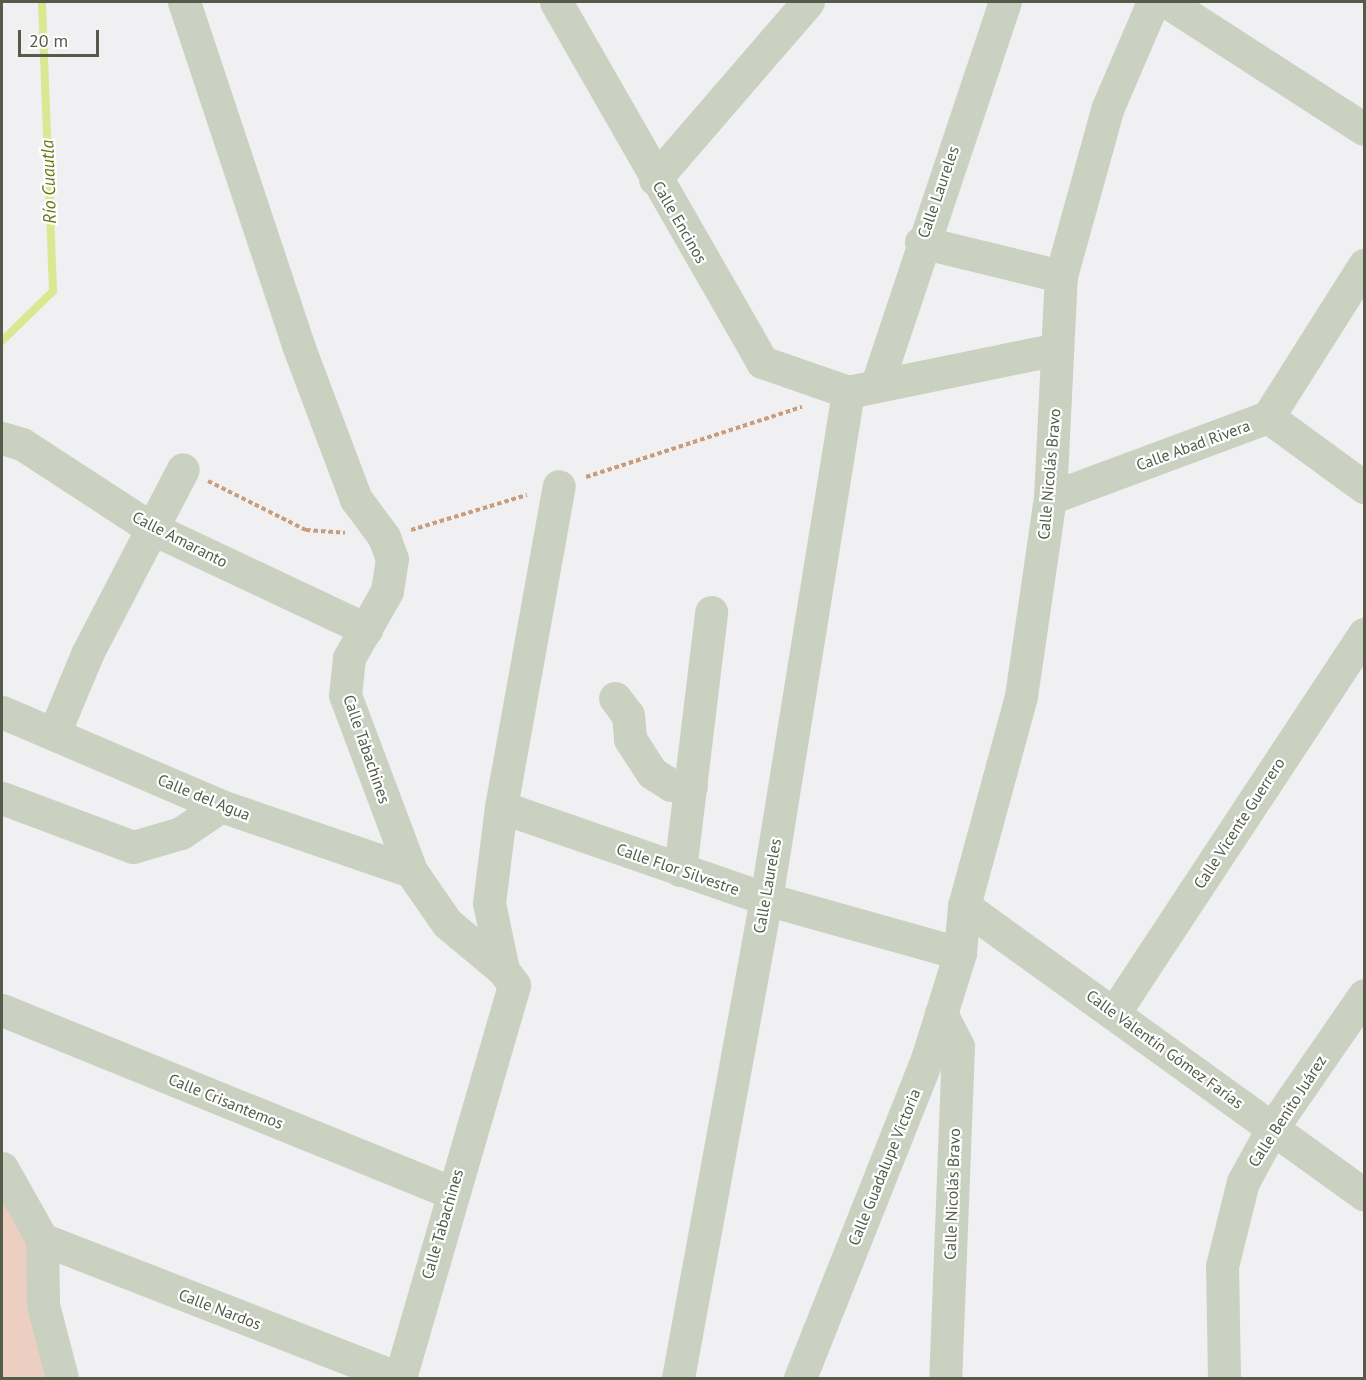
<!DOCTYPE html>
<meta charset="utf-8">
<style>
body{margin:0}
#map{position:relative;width:1366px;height:1380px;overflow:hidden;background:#f0f0f2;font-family:"PT Sans",sans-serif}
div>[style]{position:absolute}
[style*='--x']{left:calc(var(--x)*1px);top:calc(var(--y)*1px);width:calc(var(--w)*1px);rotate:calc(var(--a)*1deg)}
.green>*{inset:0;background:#edcfc1}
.stream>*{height:8px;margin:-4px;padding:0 4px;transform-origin:4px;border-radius:4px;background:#dbe791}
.path>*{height:4px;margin-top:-2px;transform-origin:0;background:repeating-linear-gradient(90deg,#c99d7b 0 4.5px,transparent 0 7.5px)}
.minor>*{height:33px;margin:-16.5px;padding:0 16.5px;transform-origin:16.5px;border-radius:16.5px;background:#cbd1c1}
span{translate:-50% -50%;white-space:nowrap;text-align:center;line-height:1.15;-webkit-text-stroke:4.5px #fff;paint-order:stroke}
.street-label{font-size:16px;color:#545c49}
.water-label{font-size:18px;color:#697813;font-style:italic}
.frame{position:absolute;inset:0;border:3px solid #545c49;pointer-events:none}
.scale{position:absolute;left:18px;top:30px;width:81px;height:27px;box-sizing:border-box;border:3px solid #545c49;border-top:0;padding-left:8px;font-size:18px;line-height:21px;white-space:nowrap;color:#545c49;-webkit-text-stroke:4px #fff;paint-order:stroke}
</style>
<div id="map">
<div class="green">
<i style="clip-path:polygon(2px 1168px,42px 1239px,62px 1378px,2px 1378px)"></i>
</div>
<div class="stream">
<i style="--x:2;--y:341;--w:71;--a:-44.4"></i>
<i style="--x:53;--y:291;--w:289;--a:-92.2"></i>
</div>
<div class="path">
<i style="--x:586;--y:477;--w:227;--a:-18"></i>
<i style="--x:208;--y:481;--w:110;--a:26.6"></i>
<i style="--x:306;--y:530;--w:39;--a:4"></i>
<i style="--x:411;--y:530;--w:121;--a:-16.8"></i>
</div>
<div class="minor">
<i style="--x:184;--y:2;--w:361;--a:71.6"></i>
<i style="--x:298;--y:345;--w:165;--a:69.4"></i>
<i style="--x:356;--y:499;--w:47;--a:53.6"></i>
<i style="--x:384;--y:537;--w:23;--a:70"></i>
<i style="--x:392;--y:559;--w:32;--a:99"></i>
<i style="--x:387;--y:591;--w:77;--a:119.6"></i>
<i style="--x:349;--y:658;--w:37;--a:96"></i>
<i style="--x:345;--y:695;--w:188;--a:69.4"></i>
<i style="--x:411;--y:871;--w:63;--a:55.3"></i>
<i style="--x:447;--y:923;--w:73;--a:40"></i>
<i style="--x:556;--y:2;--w:415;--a:60.2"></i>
<i style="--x:762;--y:362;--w:91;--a:19.2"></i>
<i style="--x:848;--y:392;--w:213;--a:-11.6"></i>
<i style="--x:1167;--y:2;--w:234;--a:32.8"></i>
<i style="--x:655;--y:179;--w:234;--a:-49.2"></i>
<i style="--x:921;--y:242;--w:144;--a:13.7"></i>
<i style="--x:877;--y:384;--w:403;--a:-71.5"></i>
<i style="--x:1268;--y:417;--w:119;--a:36.1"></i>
<i style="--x:2;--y:438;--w:21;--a:17"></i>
<i style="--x:22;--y:444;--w:154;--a:33.1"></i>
<i style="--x:151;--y:528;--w:238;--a:25.2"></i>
<i style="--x:1050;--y:498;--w:233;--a:-20.4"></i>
<i style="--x:1268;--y:417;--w:180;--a:-57.7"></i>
<i style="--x:615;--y:698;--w:21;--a:53"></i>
<i style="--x:628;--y:715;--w:24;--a:85"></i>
<i style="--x:630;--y:739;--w:40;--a:57.1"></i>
<i style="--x:652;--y:773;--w:22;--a:32"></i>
<i style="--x:671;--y:785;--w:20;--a:3"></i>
<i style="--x:2;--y:712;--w:238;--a:23.2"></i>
<i style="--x:221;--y:806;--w:201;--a:18.9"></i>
<i style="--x:55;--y:731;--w:83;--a:-67.4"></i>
<i style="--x:87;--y:654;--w:208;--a:-62.6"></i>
<i style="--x:2;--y:798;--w:140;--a:20.5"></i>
<i style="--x:133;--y:847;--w:50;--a:-16.3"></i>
<i style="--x:181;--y:833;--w:48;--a:-34"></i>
<i style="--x:501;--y:807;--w:281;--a:19.1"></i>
<i style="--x:766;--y:899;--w:201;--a:15.6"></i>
<i style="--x:680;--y:870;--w:260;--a:-83.1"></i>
<i style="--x:964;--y:906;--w:493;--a:35.8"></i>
<i style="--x:2;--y:1010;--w:484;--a:22.1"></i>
<i style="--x:941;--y:1013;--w:37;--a:63"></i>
<i style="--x:958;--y:1046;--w:332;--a:92.2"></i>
<i style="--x:1114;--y:1013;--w:454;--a:-56.6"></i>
<i style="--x:2;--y:1168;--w:81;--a:60.6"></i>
<i style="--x:42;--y:1239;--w:66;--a:89.1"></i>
<i style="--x:43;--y:1305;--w:75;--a:75.4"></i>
<i style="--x:42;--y:1239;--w:382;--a:21.3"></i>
<i style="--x:400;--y:1378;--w:409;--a:-73.8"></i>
<i style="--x:514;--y:985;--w:19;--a:-126"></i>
<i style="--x:503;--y:970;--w:68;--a:-101.8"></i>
<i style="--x:489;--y:903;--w:97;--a:-82.9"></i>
<i style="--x:501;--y:807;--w:326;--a:-79.8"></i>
<i style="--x:678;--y:1378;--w:487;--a:-79.6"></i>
<i style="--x:766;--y:899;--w:514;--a:-80.81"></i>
<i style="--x:800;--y:1378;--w:343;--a:-68.3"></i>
<i style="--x:927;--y:1059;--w:111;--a:-72.7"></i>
<i style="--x:960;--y:953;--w:47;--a:-85.1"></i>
<i style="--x:964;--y:906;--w:218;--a:-74.8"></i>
<i style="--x:1021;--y:696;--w:200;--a:-81.7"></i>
<i style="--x:1050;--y:498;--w:222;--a:-87.2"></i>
<i style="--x:1061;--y:276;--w:175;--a:-74.5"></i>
<i style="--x:1108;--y:107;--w:114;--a:-66.8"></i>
<i style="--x:1224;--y:1378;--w:112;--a:-91"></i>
<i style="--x:1222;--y:1266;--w:87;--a:-76"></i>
<i style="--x:1243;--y:1182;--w:63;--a:-61.4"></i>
<i style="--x:1273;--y:1127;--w:160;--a:-55.4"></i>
</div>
<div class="street-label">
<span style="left:938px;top:192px;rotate:-71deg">Calle Laureles</span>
<span style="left:680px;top:222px;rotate:60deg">Calle Encinos</span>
<span style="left:1193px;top:445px;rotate:-20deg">Calle Abad Rivera</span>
<span style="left:1049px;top:474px;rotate:-85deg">Calle Nicolás Bravo</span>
<span style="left:180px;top:539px;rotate:27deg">Calle Amaranto</span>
<span style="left:367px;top:749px;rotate:71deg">Calle Tabachines</span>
<span style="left:204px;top:797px;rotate:22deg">Calle del Agua</span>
<span style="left:1239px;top:823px;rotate:-57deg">Calle Vicente Guerrero</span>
<span style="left:678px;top:869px;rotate:19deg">Calle Flor Silvestre</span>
<span style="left:767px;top:886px;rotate:-80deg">Calle Laureles</span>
<span style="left:1165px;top:1049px;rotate:36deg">Calle Valentín Gómez Farías</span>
<span style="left:226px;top:1101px;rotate:22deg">Calle Crisantemos</span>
<span style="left:1287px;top:1111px;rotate:-57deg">Calle Benito Juárez</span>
<span style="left:884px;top:1167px;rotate:-68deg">Calle Guadalupe Victoria</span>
<span style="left:952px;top:1194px;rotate:-88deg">Calle Nicolás Bravo</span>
<span style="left:442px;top:1224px;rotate:-74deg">Calle Tabachines</span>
<span style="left:220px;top:1309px;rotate:21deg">Calle Nardos</span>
</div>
<div class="water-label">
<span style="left:49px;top:182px;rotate:-92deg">Río Cuautla</span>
</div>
<div class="frame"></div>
<div class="scale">20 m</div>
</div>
